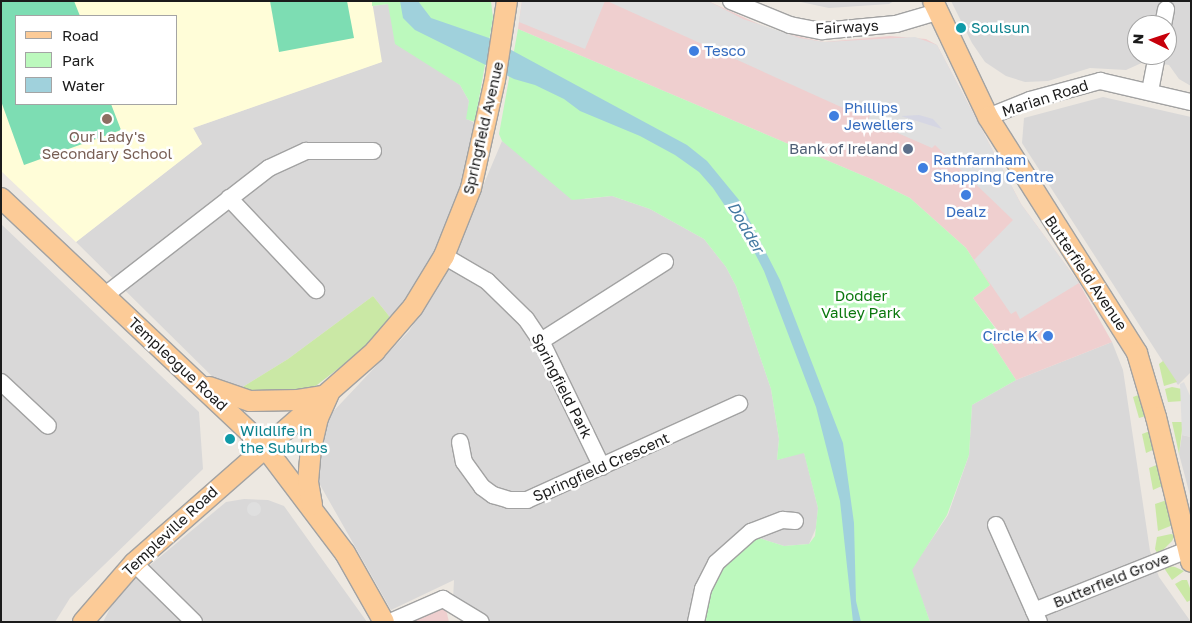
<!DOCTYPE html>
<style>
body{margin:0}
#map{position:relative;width:1192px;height:623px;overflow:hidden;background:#ede8e1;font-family:"Golos Text",sans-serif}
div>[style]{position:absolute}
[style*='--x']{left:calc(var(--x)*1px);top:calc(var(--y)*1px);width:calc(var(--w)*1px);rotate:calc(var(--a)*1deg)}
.residential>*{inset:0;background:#d9d8d8}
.commercial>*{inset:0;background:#efcfcf}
.education>*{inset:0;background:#fffdd8}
.grass>*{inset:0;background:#cae8a5}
.park>*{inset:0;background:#bcf9bd}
.pitch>*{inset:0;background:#7dddb3}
.parking>*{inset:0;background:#dfdfdf}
.round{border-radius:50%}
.plaza>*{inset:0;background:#d5d6e3}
.water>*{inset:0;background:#a0d1dc}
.roads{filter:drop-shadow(1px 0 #a2a2a2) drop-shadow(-1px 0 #a2a2a2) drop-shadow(0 1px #a2a2a2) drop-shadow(0 -1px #a2a2a2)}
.minor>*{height:16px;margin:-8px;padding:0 8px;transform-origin:8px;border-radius:8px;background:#fff}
.major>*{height:20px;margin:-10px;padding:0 10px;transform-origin:10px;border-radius:10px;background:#fccb97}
.dots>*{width:14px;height:14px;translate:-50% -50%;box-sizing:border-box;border:2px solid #fff;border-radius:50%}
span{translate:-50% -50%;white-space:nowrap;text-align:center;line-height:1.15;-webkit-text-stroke:5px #fff;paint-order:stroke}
.street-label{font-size:15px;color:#1b1b1b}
.culture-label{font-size:15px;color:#0d838f}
.left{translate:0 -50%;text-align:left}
.shop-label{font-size:15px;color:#366cbe}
.right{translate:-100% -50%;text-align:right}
.education-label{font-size:15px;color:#785e54}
.service-label{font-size:15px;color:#4e5e75}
.park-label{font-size:15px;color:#0b780e}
.water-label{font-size:16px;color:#457aa2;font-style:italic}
.frame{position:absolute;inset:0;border:2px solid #1b1b1b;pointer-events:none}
.legend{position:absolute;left:15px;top:15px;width:162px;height:90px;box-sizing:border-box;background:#fff;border:1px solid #a4a4a4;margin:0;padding:6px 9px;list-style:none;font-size:15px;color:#1b1b1b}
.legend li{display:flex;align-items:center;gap:10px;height:25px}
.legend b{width:25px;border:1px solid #a4a4a4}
.north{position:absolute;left:1127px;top:15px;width:50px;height:50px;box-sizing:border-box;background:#fff;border:1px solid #a4a4a4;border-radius:50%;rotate:274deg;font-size:14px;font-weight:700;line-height:20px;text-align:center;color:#1b1b1b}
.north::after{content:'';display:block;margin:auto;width:18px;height:22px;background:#c7000b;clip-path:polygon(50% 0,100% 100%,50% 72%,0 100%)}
</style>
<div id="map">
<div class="residential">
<i style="clip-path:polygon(796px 1px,894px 1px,889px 4px,829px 8px)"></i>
<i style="clip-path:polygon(evenodd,951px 1px,1191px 1px,1191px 86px,1179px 79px,1169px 65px,1146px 61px,1126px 70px,1090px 68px,1048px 81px,1025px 82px,1006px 76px,985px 62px,972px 43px,951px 1px,1137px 25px,1167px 25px,1167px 55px,1137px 55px,1137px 25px)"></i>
<i style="clip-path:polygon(388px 4px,437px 68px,460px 85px,469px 101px,467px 119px,480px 126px,449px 229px,393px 321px,373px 296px,288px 359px,233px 393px,224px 388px,76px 242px,202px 144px,193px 128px,381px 62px,372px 6px)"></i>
<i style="clip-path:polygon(1103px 97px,1191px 117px,1191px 372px,1178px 385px,1022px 143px,1024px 118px)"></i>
<i style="clip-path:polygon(502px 141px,585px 199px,612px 196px,650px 209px,704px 239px,726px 267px,736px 286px,771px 389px,779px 439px,777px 460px,804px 452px,818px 508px,816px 528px,809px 544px,784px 546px,756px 537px,701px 622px,484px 622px,453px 600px,454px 580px,391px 610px,319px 483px,322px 429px,327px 418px,409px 331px,445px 276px)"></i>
<i style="clip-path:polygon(1px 224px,199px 412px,203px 469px,70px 598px,55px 622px,1px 622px)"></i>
<i style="clip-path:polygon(1112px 342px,1123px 370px,1150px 551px,1159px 577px,1191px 622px,930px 622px,911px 570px,948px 515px,969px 455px,972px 405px,1016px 380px)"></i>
<i style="clip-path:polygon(1182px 435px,1191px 437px,1191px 499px,1179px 454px)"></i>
<i style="clip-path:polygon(244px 499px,268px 500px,284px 506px,367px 622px,103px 622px,119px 591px,226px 502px)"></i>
</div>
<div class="commercial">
<i style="clip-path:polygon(522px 1px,708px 1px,774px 31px,824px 42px,890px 36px,926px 39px,937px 45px,1021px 204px,1079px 283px,1112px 342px,1016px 380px,988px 337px,998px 331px,973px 298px,990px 285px,966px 248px,910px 198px,871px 179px,518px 29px)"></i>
<i style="clip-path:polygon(445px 605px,449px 622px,403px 622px)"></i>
</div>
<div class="education">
<i style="clip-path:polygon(evenodd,1px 1px,372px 1px,382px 62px,193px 128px,202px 144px,76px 242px,1px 171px,1px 1px,16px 16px,176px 16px,176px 104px,16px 104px,16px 16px)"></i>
</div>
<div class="grass">
<i style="clip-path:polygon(373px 296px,393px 321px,374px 341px,304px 395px,233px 393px,288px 359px)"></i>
<i style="clip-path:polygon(1163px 361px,1177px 382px,1164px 386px,1159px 364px)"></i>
<i style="clip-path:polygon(1172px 387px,1182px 389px,1183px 401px,1168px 402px,1165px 389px)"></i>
<i style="clip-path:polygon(1141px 394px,1146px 416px,1139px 418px,1133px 397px)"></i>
<i style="clip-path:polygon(1172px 422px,1183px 422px,1179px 454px)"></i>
<i style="clip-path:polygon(1150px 431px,1155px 449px,1146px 453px,1142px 434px)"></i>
<i style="clip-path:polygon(1159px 464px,1164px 485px,1153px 490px,1149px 468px)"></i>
<i style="clip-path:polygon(1167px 500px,1173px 525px,1158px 531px,1155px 504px)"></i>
<i style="clip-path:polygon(1171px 534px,1175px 535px,1172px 541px,1158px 555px,1155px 549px,1157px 537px)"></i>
<i style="clip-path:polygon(1162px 565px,1175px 567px,1184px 571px,1172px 580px)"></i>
<i style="clip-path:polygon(1182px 580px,1187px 580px,1191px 591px,1191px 600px,1187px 602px,1175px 584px)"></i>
</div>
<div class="park">
<i style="clip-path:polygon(372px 1px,491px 1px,493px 18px,475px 122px,466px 119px,469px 101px,460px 85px,395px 44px,388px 4px,372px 6px)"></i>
<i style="clip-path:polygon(518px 29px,871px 179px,910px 198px,966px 248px,990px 285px,973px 298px,998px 332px,988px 337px,1016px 380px,972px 405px,969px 455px,947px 515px,912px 570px,930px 622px,701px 622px,719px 567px,756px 537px,784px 546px,809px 544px,815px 536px,818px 508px,804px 453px,777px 460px,779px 439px,771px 389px,736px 286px,726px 267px,704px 239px,650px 209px,612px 196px,572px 200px,502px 141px,499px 134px)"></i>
</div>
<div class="pitch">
<i style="clip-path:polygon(1px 1px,74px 1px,80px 16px,16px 16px,16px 104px,111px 104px,121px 130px,24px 165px,1px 101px)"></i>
<i style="clip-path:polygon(270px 1px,347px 1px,354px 38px,279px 52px)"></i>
</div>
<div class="parking">
<i style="clip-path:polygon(522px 1px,605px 1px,585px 49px,519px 22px)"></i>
<i style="clip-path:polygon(607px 1px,708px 1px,743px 19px,800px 38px,824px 42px,915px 37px,937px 45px,1021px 204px,1079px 283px,1020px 319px,1016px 311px,1011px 314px,974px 260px,1013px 220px,935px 145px,932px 148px,868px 120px,872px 111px,869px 107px,864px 108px,861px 116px)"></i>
<i style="clip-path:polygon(1184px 382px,1191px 398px,1191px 437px,1182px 435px,1180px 384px)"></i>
<i class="round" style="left:247px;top:502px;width:14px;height:14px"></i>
</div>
<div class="plaza">
<i style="clip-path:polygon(919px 115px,933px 119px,942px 129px,901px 116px)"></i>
</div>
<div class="water">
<i style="clip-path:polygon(400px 1px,418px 1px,431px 18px,489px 38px,687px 145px,707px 161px,739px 200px,780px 280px,843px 443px,854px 523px,856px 601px,861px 622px,853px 622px,840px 501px,816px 407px,764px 271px,748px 240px,713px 188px,699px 172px,675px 155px,640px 136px,580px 111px,564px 99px,535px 85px,514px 79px,415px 30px,403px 18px)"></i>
</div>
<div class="roads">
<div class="minor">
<i style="--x:731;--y:1;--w:64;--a:22.1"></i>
<i style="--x:790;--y:25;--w:33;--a:11"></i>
<i style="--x:822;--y:31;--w:74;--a:-5.4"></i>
<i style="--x:896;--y:24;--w:43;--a:-16.3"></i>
<i style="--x:1163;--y:25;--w:16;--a:-79"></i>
<i style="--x:1150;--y:91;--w:37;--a:-79"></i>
<i style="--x:988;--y:117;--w:45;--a:-22"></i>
<i style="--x:1030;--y:100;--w:73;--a:-15.2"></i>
<i style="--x:1100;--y:81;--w:93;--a:13"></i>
<i style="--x:229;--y:198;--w:127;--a:46.6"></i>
<i style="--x:444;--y:256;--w:50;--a:30.2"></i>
<i style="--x:487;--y:281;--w:54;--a:44.3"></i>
<i style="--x:526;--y:319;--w:27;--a:56"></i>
<i style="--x:541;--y:341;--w:140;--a:64.2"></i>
<i style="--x:104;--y:296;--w:209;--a:-37.8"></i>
<i style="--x:269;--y:168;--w:41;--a:-24.7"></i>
<i style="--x:306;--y:151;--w:67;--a:0"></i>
<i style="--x:541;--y:341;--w:147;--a:-32.5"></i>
<i style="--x:1;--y:382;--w:64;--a:43.1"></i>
<i style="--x:460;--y:442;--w:20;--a:79"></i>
<i style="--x:464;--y:462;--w:31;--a:54"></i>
<i style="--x:482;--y:487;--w:14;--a:36"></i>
<i style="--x:493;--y:495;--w:17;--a:17"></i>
<i style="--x:509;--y:500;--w:18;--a:0"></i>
<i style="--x:527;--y:500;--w:233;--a:-24.4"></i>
<i style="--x:996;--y:525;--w:106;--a:66.1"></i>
<i style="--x:134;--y:563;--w:84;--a:44.5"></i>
<i style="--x:1034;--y:611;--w:165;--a:-21.7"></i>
<i style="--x:390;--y:622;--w:58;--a:-23.5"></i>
<i style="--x:443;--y:599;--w:44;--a:31.2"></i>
<i style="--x:696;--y:622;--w:34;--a:-78"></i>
<i style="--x:703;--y:589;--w:29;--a:-63"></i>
<i style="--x:716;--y:563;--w:47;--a:-41.5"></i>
<i style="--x:751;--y:532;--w:34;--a:-21"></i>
<i style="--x:783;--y:520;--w:12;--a:5"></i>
</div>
<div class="major">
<i style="--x:933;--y:1;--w:128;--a:64.6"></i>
<i style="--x:988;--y:117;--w:279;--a:57.7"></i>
<i style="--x:1137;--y:353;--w:67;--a:73.5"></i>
<i style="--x:1156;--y:417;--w:149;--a:76.4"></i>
<i style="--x:1;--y:198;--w:361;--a:43.3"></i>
<i style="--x:264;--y:446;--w:134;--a:52.9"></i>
<i style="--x:345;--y:553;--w:79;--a:60.5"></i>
<i style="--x:209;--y:387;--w:43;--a:18.9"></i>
<i style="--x:250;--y:401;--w:48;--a:-1.2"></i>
<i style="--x:298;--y:400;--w:24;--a:-9"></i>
<i style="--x:312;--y:505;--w:23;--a:-100"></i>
<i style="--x:308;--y:482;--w:34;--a:-85"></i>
<i style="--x:311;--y:448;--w:31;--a:-77"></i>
<i style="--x:318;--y:418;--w:27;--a:-66"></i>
<i style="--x:83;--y:622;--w:78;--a:-49.2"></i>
<i style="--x:134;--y:563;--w:321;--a:-41.3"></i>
<i style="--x:375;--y:351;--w:58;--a:-49.2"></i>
<i style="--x:413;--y:307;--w:60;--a:-58.7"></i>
<i style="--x:444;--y:256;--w:73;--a:-68.3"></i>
<i style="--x:471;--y:188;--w:111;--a:-77.5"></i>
<i style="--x:495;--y:80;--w:80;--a:-81.4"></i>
</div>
</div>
<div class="dots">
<i style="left:961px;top:28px;background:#0f9aa8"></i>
<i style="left:694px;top:51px;background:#3f7fe0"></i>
<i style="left:834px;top:116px;background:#3f7fe0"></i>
<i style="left:107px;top:119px;background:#8d6e63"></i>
<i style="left:908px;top:149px;background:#5c6f8a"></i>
<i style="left:923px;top:168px;background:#3f7fe0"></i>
<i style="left:966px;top:195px;background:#3f7fe0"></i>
<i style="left:1048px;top:336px;background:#3f7fe0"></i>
<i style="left:230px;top:439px;background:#0f9aa8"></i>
</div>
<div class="street-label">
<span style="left:847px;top:27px;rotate:-3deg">Fairways</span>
<span style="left:1045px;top:98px;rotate:-18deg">Marian Road</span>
<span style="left:483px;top:128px;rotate:-77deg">Springfield Avenue</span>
<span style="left:1086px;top:273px;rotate:56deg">Butterfield Avenue</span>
<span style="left:178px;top:364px;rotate:43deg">Templeogue Road</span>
<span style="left:562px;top:386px;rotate:63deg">Springfield Park</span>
<span style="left:601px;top:467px;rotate:-24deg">Springfield Crescent</span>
<span style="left:170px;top:531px;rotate:-43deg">Templeville Road</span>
<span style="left:1111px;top:580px;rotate:-22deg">Butterfield Grove</span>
</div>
<div class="culture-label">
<span class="left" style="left:971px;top:28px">Soulsun</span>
<span class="left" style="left:240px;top:439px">Wildlife in<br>the Suburbs</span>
</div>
<div class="shop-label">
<span class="left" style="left:704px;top:51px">Tesco</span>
<span class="left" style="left:844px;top:116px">Phillips<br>Jewellers</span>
<span class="left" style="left:933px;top:168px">Rathfarnham<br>Shopping Centre</span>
<span style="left:966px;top:212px">Dealz</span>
<span class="right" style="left:1038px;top:336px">Circle K</span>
</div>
<div class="education-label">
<span style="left:107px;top:145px">Our Lady's<br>Secondary School</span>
</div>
<div class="service-label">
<span class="right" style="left:898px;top:149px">Bank of Ireland</span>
</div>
<div class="park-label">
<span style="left:861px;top:304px">Dodder<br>Valley Park</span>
</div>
<div class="water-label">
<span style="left:746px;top:227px;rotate:60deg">Dodder</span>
</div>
<div class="frame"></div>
<ul class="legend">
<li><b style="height:6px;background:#fccb97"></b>Road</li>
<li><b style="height:14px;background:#bcf9bd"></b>Park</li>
<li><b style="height:14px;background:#a0d1dc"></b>Water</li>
</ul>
<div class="north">N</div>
</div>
